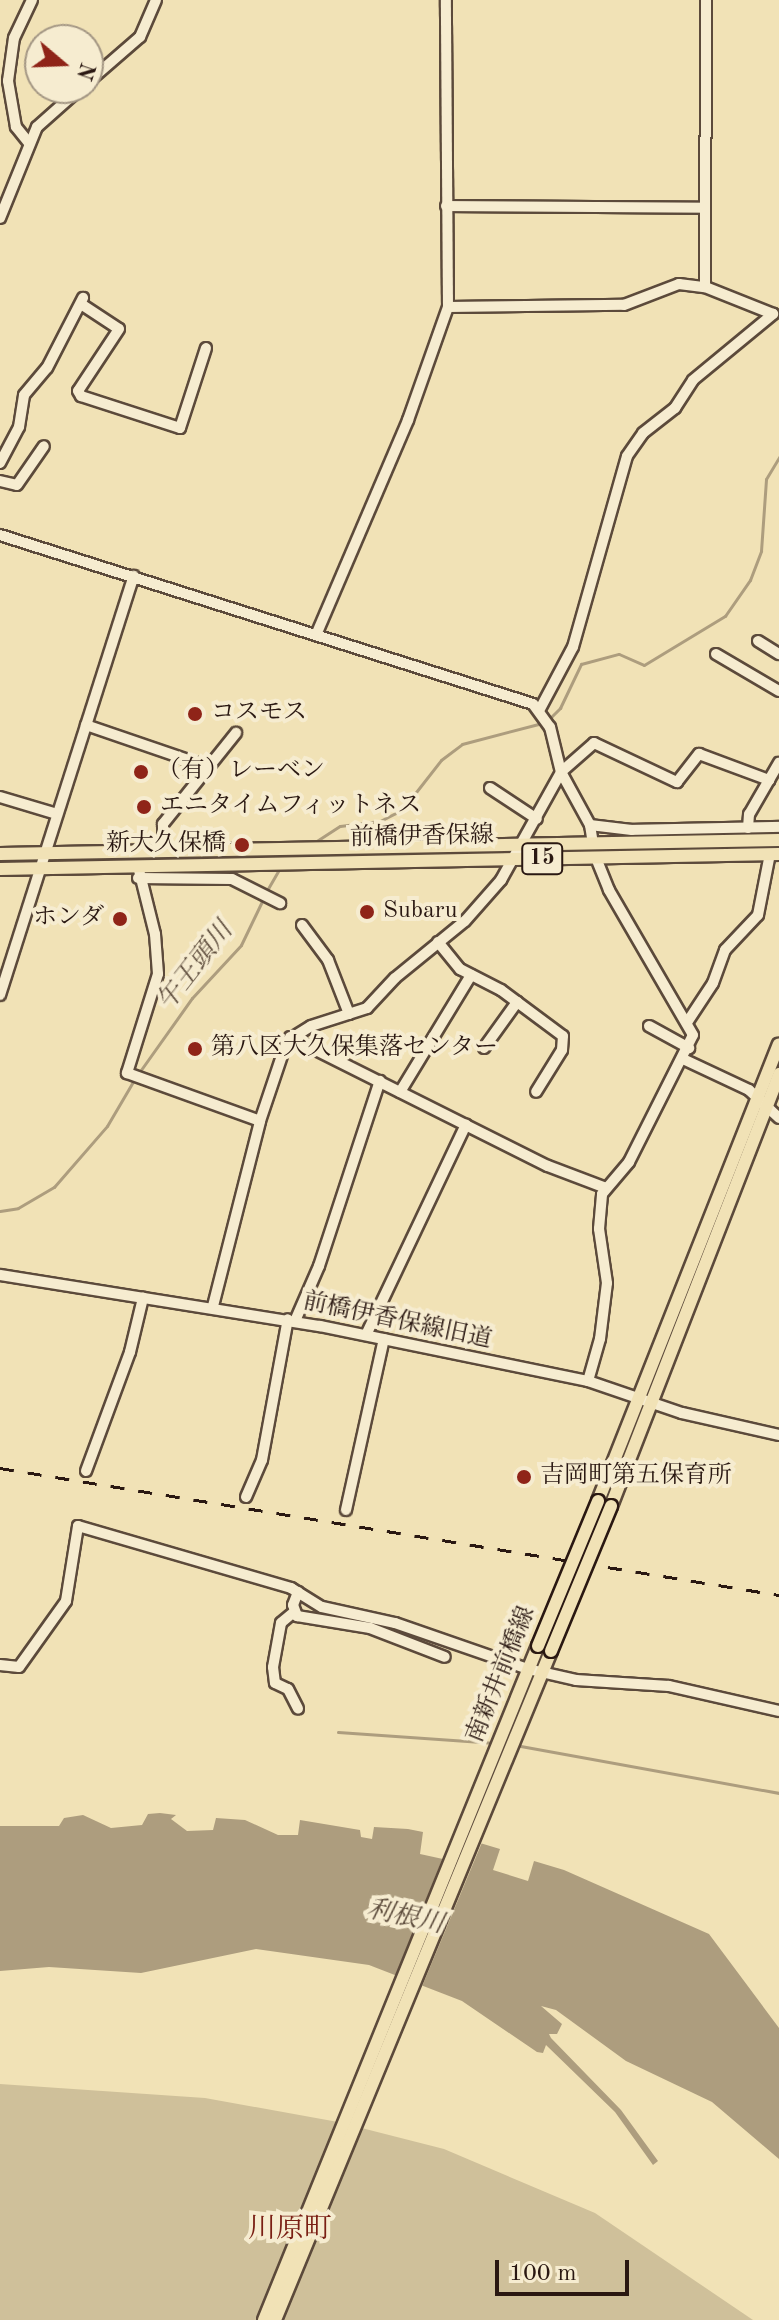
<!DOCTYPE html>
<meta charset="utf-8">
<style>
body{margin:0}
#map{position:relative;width:779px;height:2320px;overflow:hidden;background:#f1e2b6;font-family:"Old Standard TT","Noto Serif JP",serif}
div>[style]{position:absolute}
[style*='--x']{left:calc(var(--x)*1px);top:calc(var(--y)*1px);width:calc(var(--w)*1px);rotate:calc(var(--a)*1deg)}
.green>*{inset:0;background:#cfc09a}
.water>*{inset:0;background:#ad9d7e}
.pier>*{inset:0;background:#f1e2b6}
.stream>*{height:3px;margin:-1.5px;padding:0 1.5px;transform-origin:1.5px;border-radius:1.5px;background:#ad9d7e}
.roads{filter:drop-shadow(2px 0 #5c4a3b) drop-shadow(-2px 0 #5c4a3b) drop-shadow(0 2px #5c4a3b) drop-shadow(0 -2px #5c4a3b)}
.minor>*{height:10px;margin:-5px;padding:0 5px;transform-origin:5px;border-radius:5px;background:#f6ecd0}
.major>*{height:12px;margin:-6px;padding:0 6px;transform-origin:6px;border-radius:6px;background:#f1e2b6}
.rail>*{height:3px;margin-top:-1.5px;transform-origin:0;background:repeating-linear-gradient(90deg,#2a1812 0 14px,transparent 0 28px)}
.bridges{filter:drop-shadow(2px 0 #2a1812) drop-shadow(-2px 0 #2a1812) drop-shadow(0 2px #2a1812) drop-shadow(0 -2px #2a1812)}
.major-bridge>*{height:12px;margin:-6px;padding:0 6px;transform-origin:6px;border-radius:6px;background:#f1e2b6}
.dots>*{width:22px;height:22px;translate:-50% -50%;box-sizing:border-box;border:4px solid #f6ecd0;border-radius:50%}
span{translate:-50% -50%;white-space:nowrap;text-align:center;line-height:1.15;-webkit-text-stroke:8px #f6ecd0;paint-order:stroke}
.shield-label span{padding:2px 6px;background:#f6ecd0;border:2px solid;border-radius:6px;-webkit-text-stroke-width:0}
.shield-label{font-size:22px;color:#2a1812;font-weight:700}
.poi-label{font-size:24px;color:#2a1812}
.left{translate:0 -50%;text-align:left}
.right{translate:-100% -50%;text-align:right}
.street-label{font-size:24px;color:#2a1812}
.water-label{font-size:26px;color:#5e4d3d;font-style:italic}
.quarter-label{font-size:28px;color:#7a1f14}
.north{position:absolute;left:24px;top:24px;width:80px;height:80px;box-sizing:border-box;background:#f6ecd0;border:2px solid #a49784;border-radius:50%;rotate:109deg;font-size:22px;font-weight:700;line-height:32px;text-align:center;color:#2a1812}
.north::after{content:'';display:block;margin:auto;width:28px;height:36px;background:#8f2418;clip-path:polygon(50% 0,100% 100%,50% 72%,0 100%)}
.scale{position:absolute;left:495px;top:2260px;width:134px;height:36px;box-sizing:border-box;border:4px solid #2a1812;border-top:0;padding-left:10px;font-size:24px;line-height:28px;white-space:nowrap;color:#2a1812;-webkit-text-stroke:6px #f6ecd0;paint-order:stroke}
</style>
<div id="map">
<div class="green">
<i style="clip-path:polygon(0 2084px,205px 2098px,338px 2122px,444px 2149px,595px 2213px,753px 2320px,0 2320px)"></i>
</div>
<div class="water">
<i style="clip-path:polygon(160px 1813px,176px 1815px,171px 1819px,187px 1831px,213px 1830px,216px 1818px,245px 1820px,278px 1835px,298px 1835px,300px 1820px,360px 1830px,361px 1837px,372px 1839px,374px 1827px,408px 1829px,423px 1832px,420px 1854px,452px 1861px,480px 1843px,500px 1849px,493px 1870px,528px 1881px,534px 1861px,564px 1870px,709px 1934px,779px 2028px,779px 2159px,712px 2102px,626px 2061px,556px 2010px,541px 2006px,562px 2024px,557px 2034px,549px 2034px,551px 2038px,621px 2110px,658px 2161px,653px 2165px,615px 2112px,546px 2045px,543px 2053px,537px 2052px,462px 2001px,369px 1965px,256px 1949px,141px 1973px,49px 1967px,0 1971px,0 1826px,59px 1826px,64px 1818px,83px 1815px,111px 1828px,142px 1825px,148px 1814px)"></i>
</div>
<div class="pier">
<i style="clip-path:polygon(460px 1834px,483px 1840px,421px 1989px,394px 1979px,444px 1855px,449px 1857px)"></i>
</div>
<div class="stream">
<i style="--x:549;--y:719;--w:16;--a:-45"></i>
<i style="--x:560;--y:708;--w:49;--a:-64.5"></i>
<i style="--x:581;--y:664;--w:39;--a:-15"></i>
<i style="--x:619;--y:654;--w:27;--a:24"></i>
<i style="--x:644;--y:665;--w:95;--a:-31.2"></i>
<i style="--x:725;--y:616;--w:44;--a:-55.2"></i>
<i style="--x:750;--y:580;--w:31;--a:-69"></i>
<i style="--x:761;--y:551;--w:72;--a:-86"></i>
<i style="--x:766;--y:479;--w:26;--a:-59"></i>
<i style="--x:312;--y:844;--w:33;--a:-33"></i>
<i style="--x:340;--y:826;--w:40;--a:-7.1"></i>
<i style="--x:380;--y:821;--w:25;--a:-27"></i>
<i style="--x:402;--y:810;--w:63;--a:-52"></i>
<i style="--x:441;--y:760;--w:26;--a:-37"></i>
<i style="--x:462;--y:744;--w:83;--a:-14.7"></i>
<i style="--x:266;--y:892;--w:28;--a:-60"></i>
<i style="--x:138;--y:1074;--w:93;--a:-54.6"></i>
<i style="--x:192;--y:998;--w:72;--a:-47.2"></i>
<i style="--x:241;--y:945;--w:51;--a:-64.4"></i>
<i style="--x:0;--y:1211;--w:18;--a:-9"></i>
<i style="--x:18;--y:1208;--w:42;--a:-30.3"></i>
<i style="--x:54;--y:1187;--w:81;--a:-49"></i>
<i style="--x:107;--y:1126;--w:53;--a:-59.6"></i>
<i style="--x:338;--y:1732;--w:158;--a:4"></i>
<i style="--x:515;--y:1745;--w:268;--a:10.3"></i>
</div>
<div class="roads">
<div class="minor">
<i style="--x:88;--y:82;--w:69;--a:-40.9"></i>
<i style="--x:140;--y:37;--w:40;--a:-66.6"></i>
<i style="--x:29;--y:143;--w:21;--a:-129"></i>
<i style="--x:16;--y:127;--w:47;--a:-99.9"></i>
<i style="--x:8;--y:81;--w:43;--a:-82.1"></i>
<i style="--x:14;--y:38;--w:42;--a:-64.7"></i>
<i style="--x:446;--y:206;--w:259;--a:0.4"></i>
<i style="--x:0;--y:218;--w:98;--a:-67.9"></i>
<i style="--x:37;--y:127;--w:59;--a:-41.6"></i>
<i style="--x:81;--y:304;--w:45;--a:33.3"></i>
<i style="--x:119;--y:329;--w:74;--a:123.5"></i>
<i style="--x:78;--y:391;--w:6;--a:59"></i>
<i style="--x:81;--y:396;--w:104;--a:17.9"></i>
<i style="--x:180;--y:428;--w:84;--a:-72"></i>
<i style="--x:448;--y:307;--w:176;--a:-0.7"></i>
<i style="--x:624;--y:305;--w:59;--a:-20.9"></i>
<i style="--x:679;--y:284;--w:26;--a:7"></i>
<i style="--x:0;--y:463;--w:41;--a:-62.2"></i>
<i style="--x:19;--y:427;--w:32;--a:-81"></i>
<i style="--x:24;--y:395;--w:35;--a:-50"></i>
<i style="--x:47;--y:368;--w:79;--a:-62.8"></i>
<i style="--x:0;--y:481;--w:17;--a:13"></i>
<i style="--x:17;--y:485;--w:47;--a:-55.3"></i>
<i style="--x:0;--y:535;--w:559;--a:17.59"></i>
<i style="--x:533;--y:704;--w:29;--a:54"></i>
<i style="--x:550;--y:727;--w:46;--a:76.3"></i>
<i style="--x:561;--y:772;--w:60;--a:61.3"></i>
<i style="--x:590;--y:825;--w:19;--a:81"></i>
<i style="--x:316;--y:635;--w:234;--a:-66.8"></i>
<i style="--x:408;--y:420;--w:120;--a:-70.5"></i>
<i style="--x:448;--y:307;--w:307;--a:-90.4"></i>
<i style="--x:758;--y:641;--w:25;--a:32"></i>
<i style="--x:716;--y:654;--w:73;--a:30.4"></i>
<i style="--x:540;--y:709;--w:70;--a:-62"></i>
<i style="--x:573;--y:647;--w:198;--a:-74.2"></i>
<i style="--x:627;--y:456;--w:28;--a:-55"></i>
<i style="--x:643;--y:433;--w:41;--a:-38"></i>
<i style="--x:675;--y:408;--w:33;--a:-57"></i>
<i style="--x:693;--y:380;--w:104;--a:-39.5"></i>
<i style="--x:773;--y:314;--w:73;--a:-158.3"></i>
<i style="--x:705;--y:287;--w:287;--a:-89.8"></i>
<i style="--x:86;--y:725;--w:130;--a:18.9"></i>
<i style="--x:769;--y:780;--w:20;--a:-60"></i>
<i style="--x:490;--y:788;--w:56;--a:33.4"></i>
<i style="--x:0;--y:797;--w:59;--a:16.6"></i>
<i style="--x:590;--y:825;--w:42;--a:6.8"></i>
<i style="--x:632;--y:830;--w:147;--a:-1.2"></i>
<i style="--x:163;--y:852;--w:28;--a:-90"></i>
<i style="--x:163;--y:824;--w:117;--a:-51.3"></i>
<i style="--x:138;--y:866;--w:70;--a:76"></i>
<i style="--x:155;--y:934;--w:40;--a:85.7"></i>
<i style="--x:158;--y:974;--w:104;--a:107.4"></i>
<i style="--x:127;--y:1073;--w:141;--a:19.8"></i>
<i style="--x:138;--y:878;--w:94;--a:0.6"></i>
<i style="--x:232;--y:879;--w:54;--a:26.6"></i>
<i style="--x:302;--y:925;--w:44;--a:53.4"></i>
<i style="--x:328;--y:960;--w:58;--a:68.7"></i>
<i style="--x:438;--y:942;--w:35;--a:51"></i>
<i style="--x:460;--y:969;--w:46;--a:27.1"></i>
<i style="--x:501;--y:990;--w:77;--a:36.6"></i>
<i style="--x:563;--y:1036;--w:14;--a:94"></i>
<i style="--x:562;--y:1050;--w:49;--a:121.8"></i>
<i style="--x:0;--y:995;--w:440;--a:-72.3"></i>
<i style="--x:688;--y:1021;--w:45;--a:-56.7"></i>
<i style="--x:713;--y:983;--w:35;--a:-70"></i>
<i style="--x:725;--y:950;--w:48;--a:-46.7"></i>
<i style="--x:758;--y:915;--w:62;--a:-78.9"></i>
<i style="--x:649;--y:1026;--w:46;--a:28.8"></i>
<i style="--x:290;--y:1037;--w:288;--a:26.6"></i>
<i style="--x:548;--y:1166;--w:62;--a:20.8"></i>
<i style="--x:484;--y:1048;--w:57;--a:-54.3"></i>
<i style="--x:683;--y:1059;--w:73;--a:25.2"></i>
<i style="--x:749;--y:1090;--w:41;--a:43"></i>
<i style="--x:400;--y:1092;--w:137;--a:-58.7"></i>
<i style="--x:0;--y:1275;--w:324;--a:9.1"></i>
<i style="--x:320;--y:1326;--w:274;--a:11.6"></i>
<i style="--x:588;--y:1381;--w:99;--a:18.8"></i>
<i style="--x:682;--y:1413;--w:99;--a:12.8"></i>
<i style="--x:213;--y:1306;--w:191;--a:-75.7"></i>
<i style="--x:260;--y:1121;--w:84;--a:-71.4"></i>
<i style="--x:287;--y:1041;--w:28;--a:-32"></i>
<i style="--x:311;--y:1026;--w:59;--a:-17.8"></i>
<i style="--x:367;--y:1008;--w:41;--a:-47"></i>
<i style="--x:395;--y:978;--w:90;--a:-39.2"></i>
<i style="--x:465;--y:921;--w:55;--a:-48.7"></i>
<i style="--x:501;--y:880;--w:124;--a:-60.9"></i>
<i style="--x:561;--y:772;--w:44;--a:-41.3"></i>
<i style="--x:594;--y:743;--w:92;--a:25.2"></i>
<i style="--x:677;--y:782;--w:36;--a:-52"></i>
<i style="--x:699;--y:754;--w:75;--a:20.4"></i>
<i style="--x:769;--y:780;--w:39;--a:120"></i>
<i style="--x:749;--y:814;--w:14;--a:94"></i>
<i style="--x:295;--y:1321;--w:60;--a:-66.4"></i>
<i style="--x:319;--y:1266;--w:195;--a:-71.8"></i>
<i style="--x:366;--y:1335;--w:233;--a:-64.6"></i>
<i style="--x:588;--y:1381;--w:44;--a:-74.1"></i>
<i style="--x:600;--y:1339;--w:56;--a:-82.9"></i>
<i style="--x:607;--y:1283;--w:55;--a:-98.4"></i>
<i style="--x:599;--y:1229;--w:35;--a:-85"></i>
<i style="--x:602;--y:1194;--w:42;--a:-49.8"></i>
<i style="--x:629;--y:1162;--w:142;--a:-63.3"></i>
<i style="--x:693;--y:1035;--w:168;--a:-120.1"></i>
<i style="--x:609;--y:890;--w:35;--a:-112"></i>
<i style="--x:86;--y:1471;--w:127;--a:-69.7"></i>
<i style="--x:130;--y:1352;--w:56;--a:-76.5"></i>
<i style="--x:246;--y:1497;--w:40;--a:-66.6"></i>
<i style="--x:262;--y:1460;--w:143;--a:-79.6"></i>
<i style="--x:346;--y:1510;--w:175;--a:-77.5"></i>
<i style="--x:298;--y:1592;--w:14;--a:111"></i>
<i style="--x:293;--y:1605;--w:12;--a:70"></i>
<i style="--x:297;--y:1616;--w:74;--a:9.3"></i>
<i style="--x:370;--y:1628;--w:80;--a:21.1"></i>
<i style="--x:294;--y:1612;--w:17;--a:140"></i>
<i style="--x:281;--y:1623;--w:45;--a:100.3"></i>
<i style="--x:273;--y:1667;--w:16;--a:83"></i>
<i style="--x:275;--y:1683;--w:14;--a:25"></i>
<i style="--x:288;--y:1689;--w:22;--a:63"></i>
<i style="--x:0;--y:1665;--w:19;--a:6"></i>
<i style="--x:19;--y:1667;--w:81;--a:-54.5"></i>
<i style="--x:66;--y:1601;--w:76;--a:-80.9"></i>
<i style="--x:78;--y:1526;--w:222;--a:16.2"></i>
<i style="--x:291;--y:1588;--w:36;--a:32"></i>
<i style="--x:322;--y:1607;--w:75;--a:12.4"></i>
<i style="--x:395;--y:1623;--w:141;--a:19.1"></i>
<i style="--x:528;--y:1669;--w:49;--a:12.9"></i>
<i style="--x:576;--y:1680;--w:93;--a:3.7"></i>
<i style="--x:669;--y:1686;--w:113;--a:12.8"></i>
</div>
<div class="major">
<i style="--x:0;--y:854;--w:779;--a:-1.03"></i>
<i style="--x:0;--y:869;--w:779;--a:-1.1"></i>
<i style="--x:598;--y:1501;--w:491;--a:-68.4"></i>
<i style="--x:611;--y:1506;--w:464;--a:-68.7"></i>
<i style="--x:264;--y:2320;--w:728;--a:-67.88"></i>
<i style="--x:275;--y:2320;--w:724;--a:-67.58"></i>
</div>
</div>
<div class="rail">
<i style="--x:0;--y:1468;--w:789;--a:9.26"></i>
</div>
<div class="bridges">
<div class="major-bridge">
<i style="--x:538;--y:1646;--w:157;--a:-67.5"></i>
<i style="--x:551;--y:1651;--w:157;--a:-67.5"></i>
</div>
</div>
<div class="dots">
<i style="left:195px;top:714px;background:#8f2418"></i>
<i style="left:141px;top:772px;background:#8f2418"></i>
<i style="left:144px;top:807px;background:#8f2418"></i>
<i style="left:242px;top:845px;background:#8f2418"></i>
<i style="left:367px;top:912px;background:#8f2418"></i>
<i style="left:120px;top:919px;background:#8f2418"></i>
<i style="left:195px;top:1049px;background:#8f2418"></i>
<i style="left:524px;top:1477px;background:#8f2418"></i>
</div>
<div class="shield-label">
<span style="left:542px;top:859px">15</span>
</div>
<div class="poi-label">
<span class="left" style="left:211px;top:714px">コスモス</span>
<span class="left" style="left:157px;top:772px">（有）レーベン</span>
<span class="left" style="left:160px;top:807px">エニタイムフィットネス</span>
<span class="right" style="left:226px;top:845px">新大久保橋</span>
<span class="left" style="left:383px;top:912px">Subaru</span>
<span class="right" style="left:104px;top:919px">ホンダ</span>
<span class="left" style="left:211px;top:1049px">第八区大久保集落センター</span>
<span class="left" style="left:540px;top:1477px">吉岡町第五保育所</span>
</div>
<div class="street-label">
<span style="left:422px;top:838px;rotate:-1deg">前橋伊香保線</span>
<span style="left:397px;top:1322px;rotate:12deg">前橋伊香保線旧道</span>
<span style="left:502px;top:1675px;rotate:-68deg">南新井前橋線</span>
</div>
<div class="water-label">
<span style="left:196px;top:967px;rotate:-52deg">午王頭川</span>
<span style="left:405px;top:1918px;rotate:12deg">利根川</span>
</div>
<div class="quarter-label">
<span style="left:290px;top:2230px">川原町</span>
</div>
<div class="north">N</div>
<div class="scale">100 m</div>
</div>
